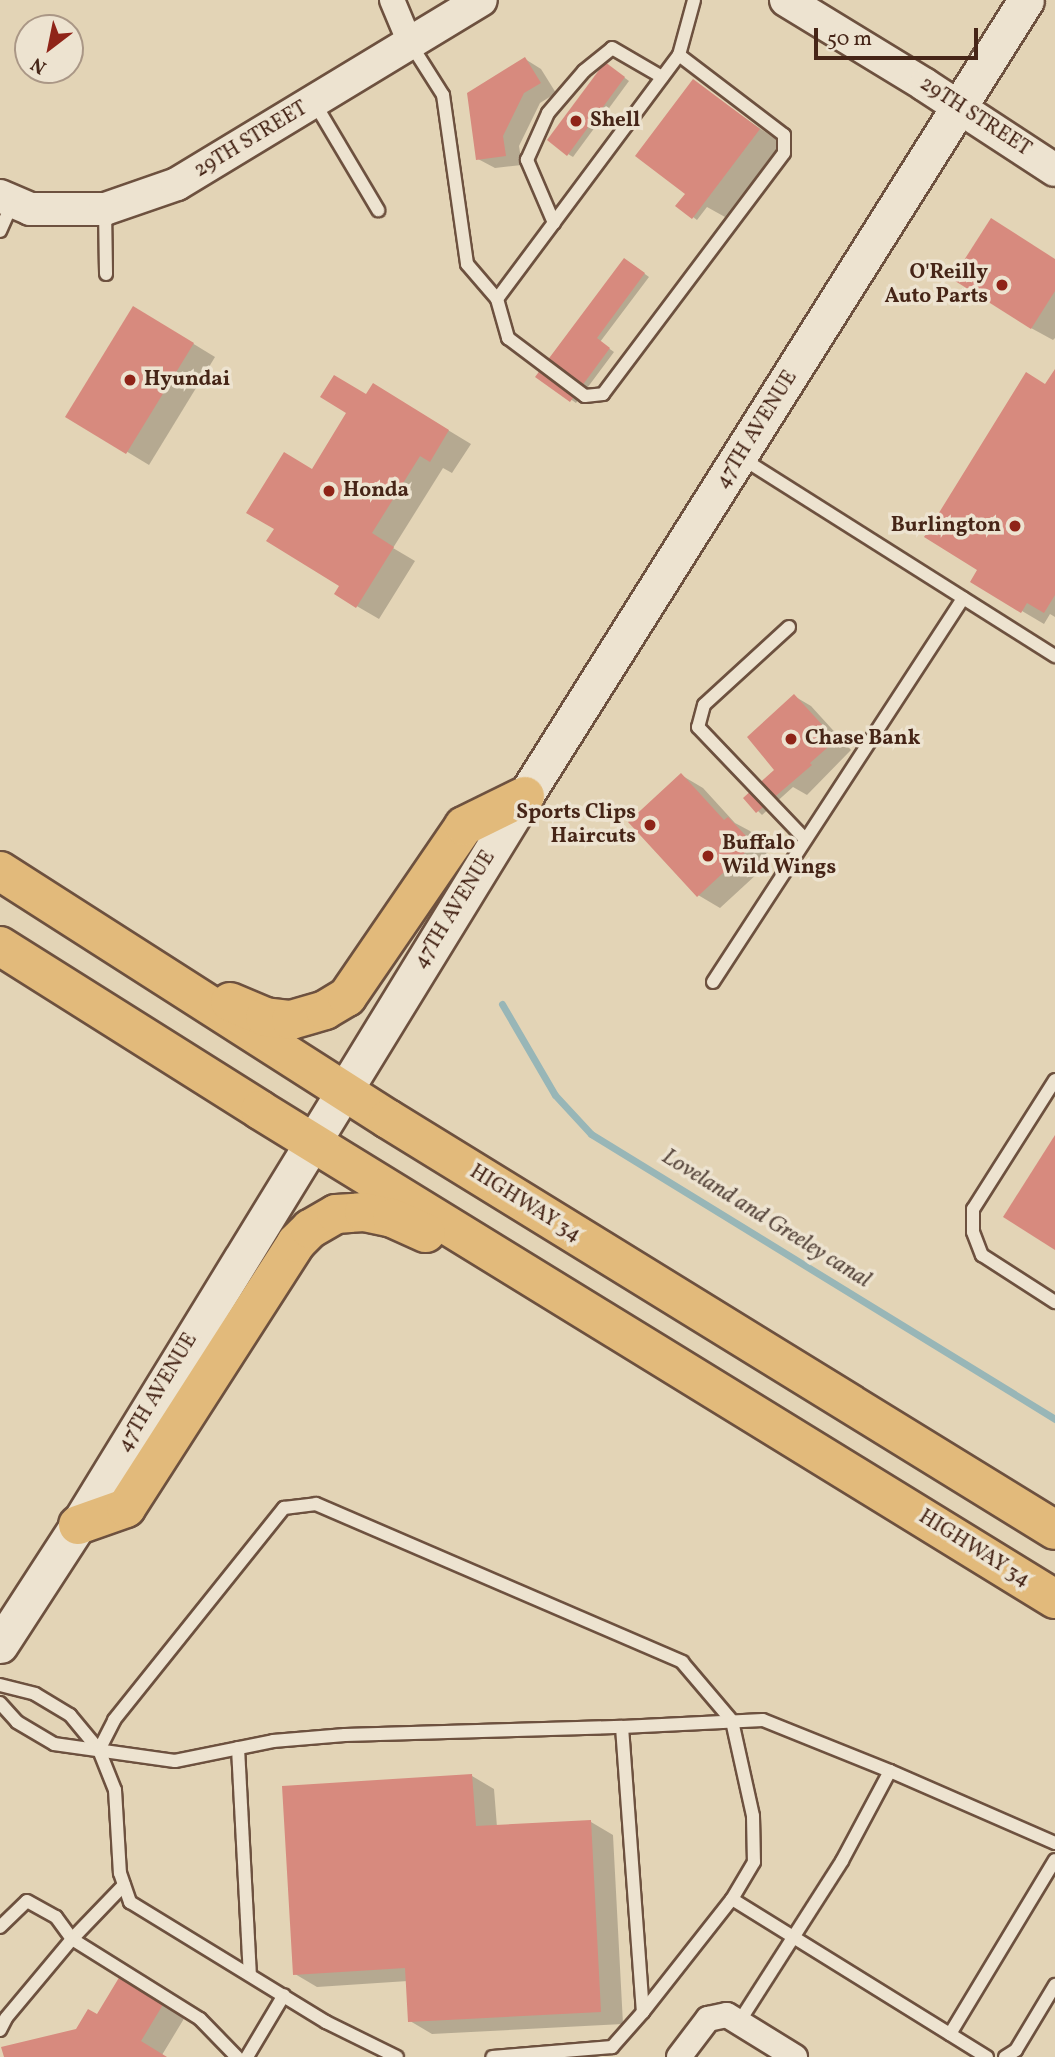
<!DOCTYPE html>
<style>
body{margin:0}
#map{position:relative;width:1055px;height:2057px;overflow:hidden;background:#e3d4b6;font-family:Vollkorn,serif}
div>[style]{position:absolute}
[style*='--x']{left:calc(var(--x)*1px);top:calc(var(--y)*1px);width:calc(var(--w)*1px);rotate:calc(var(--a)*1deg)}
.shadow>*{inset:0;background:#0003}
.stream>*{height:7px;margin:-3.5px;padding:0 3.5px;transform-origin:3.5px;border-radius:3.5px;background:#98b6b7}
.building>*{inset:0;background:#d78a7e}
.roads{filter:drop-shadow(2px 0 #6d513f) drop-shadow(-2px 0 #6d513f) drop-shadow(0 2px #6d513f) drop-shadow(0 -2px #6d513f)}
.service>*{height:12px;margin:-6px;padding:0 6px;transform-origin:6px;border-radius:6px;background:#ede3d0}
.minor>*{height:24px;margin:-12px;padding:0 12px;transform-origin:12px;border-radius:12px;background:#ede3d0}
.tertiary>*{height:32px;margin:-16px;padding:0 16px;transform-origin:16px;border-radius:16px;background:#ede3d0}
.secondary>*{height:35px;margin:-17.5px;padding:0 17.5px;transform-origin:17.5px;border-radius:17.5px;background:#ede3d0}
.trunk>*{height:38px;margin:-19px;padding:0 19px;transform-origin:19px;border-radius:19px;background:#e2ba7b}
.dots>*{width:19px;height:19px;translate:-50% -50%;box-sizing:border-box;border:4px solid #ede3d0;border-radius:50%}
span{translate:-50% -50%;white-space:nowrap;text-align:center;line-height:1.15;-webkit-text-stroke:7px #ede3d0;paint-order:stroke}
.street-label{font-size:21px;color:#462517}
.poi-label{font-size:21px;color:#462517;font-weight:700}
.left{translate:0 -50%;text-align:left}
.right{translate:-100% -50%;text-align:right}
.water-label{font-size:23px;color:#5a493f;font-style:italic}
.north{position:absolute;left:14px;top:14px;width:70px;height:70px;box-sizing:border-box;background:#ede3d0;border:2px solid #aa9786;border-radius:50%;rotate:212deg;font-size:19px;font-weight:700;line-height:28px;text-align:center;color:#462517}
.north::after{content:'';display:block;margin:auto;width:24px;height:32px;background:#8f2418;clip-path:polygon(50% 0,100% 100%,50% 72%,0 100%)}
.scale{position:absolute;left:814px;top:28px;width:164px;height:32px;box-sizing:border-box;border:4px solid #462517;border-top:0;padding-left:9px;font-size:21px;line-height:24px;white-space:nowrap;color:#462517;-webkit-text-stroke:5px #ede3d0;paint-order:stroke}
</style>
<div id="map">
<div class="shadow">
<i style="clip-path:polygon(525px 59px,541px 69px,556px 93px,540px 103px,519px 146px,522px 165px,495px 168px,478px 159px)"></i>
<i style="clip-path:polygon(610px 67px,629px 81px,573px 157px,568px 154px)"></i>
<i style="clip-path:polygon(693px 82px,781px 143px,725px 217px,707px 207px,697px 220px,693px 217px,688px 193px)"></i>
<i style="clip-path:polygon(1055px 260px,1055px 338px,1053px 340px,1031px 328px)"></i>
<i style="clip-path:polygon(630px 263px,649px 277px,600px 342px,614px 352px,576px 403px,538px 376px)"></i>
<i style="clip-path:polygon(156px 321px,215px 357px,149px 465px,68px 416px)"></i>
<i style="clip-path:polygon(1055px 372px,1055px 617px,1050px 614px,1044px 624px,1022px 611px,1046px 386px)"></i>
<i style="clip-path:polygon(366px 396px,395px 398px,471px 444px,452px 473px,443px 468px,393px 548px,415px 561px,379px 619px,336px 594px,342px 586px,312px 471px)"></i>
<i style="clip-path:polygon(794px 696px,811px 706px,851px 750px,807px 795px,793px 787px,762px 815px,745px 798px,774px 772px)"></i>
<i style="clip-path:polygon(681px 775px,703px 788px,735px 823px,750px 831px,769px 851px,764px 856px,770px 862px,720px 908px,698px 895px)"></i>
<i style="clip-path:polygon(472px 1776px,494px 1789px,497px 1827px,591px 1822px,613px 1835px,623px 2024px,432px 2034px,410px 2021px,408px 1981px,317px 1987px,295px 1974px)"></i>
<i style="clip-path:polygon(121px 1978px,185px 2017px,162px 2055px,165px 2057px,6px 2057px,78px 2030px,97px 2017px)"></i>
</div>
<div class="stream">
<i style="--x:502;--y:1004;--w:105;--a:59.8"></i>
<i style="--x:555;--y:1095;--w:53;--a:47.3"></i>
<i style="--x:591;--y:1134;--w:545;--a:31.56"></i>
</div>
<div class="building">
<i style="clip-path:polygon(525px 57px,541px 83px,524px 93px,503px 136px,506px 156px,476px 160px,467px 93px)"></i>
<i style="clip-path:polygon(605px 62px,625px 77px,567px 156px,547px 140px)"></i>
<i style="clip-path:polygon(693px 79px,760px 129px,692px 219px,675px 206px,685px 194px,635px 156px)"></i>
<i style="clip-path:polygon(991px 218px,1055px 259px,1055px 291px,1031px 329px,952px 279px)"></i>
<i style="clip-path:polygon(624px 258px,645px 273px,597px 338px,610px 348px,570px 402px,535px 377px)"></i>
<i style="clip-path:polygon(133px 306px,194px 343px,126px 454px,65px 417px)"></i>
<i style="clip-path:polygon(1055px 369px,1055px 595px,1044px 613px,1027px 603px,1021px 613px,970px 582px,977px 570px,924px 537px,1026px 372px,1045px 384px)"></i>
<i style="clip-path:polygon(334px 375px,366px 394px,373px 383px,449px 430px,430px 462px,420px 456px,372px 533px,394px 547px,356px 608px,334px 594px,339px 586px,266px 541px,274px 529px,246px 513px,284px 452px,312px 469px,346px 413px,320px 397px)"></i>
<i style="clip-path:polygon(794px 694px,836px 740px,810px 763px,812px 765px,756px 813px,743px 798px,774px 770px,747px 737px)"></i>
<i style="clip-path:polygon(681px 773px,724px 820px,728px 817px,748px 838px,743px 843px,749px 849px,697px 897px,628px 822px)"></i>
<i style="clip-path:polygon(1055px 1135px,1055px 1250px,1003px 1217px)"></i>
<i style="clip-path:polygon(472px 1774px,476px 1826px,591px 1820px,601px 2012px,408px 2022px,405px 1968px,293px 1975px,282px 1786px)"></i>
<i style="clip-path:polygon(120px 1976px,164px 2003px,141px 2041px,167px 2057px,4px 2057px,1px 2047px,76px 2029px,88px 2009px,97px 2014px)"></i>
</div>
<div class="roads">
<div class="service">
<i style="--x:410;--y:43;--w:62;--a:57.6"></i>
<i style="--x:443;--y:95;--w:171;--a:81.9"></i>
<i style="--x:467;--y:264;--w:46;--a:49.4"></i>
<i style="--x:497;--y:299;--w:41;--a:74.2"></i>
<i style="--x:508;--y:338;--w:96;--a:37"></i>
<i style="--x:585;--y:396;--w:18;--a:-6"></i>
<i style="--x:603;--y:394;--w:301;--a:-53.1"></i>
<i style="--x:784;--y:153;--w:18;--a:-90"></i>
<i style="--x:784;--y:135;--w:132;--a:-142.7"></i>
<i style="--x:314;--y:102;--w:126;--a:59.3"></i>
<i style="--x:105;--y:209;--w:65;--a:89.1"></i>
<i style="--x:554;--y:223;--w:69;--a:-113.2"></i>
<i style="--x:527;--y:160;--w:51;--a:-65.9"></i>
<i style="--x:548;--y:113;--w:55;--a:-49.4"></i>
<i style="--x:584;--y:71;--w:36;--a:-39"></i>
<i style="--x:612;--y:48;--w:58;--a:30.1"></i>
<i style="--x:0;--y:231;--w:32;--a:-66"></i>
<i style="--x:497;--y:299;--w:304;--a:-53.3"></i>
<i style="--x:679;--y:55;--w:57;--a:-74.7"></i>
<i style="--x:740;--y:457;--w:373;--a:32.3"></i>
<i style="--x:789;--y:627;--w:115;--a:137.5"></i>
<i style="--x:704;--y:705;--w:23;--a:105"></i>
<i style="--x:698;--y:727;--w:155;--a:46.3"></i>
<i style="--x:713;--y:982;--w:458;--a:-56.9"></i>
<i style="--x:1055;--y:1080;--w:153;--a:122.4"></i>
<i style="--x:973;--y:1209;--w:23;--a:90"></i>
<i style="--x:973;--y:1232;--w:25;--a:69"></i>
<i style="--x:982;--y:1255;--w:87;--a:32.8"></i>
<i style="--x:0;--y:1685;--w:36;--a:14"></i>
<i style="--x:35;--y:1694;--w:41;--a:31"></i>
<i style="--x:70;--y:1715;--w:45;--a:50.4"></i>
<i style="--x:99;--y:1750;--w:43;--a:68.2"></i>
<i style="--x:115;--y:1790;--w:83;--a:86.6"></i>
<i style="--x:120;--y:1873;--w:31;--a:71"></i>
<i style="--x:130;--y:1902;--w:230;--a:31.5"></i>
<i style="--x:326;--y:2022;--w:79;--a:26.2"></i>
<i style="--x:0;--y:1703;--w:25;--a:48"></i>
<i style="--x:17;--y:1722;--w:43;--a:30.7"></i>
<i style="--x:54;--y:1744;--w:122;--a:8"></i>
<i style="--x:175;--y:1761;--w:100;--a:-11.5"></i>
<i style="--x:273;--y:1741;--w:72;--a:-4.8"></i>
<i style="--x:345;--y:1735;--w:277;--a:-1.7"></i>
<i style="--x:622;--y:1727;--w:286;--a:85.8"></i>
<i style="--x:643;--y:2012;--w:47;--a:131.5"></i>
<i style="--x:612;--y:2047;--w:120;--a:175.2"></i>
<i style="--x:622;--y:1727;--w:141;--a:-2.8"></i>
<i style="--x:763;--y:1720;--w:137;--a:21.9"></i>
<i style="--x:890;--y:1771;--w:102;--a:118.1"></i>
<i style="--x:842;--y:1861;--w:191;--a:122.6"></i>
<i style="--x:238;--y:1748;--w:226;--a:87"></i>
<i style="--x:99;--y:1750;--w:34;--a:-63"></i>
<i style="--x:114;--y:1720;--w:272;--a:-51.3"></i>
<i style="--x:284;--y:1508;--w:32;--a:-7"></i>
<i style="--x:316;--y:1504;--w:399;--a:23.3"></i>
<i style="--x:682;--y:1662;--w:77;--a:49.7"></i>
<i style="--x:732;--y:1721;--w:97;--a:77.5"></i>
<i style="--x:753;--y:1816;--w:46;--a:88.8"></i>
<i style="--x:754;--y:1862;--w:43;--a:120.7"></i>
<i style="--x:890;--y:1771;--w:180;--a:23.6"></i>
<i style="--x:0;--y:1927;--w:37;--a:-44"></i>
<i style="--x:27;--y:1901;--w:33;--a:29"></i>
<i style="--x:56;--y:1917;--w:27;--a:54"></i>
<i style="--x:72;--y:1939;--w:75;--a:-46.1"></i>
<i style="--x:643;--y:2012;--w:144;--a:-51.8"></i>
<i style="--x:732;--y:1899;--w:300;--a:31.8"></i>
<i style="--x:0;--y:2030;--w:13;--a:-63"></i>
<i style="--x:6;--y:2018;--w:103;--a:-50.1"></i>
<i style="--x:72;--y:1939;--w:151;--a:32"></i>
<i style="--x:200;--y:2019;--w:53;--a:45.8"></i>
<i style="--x:950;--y:2034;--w:203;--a:-58.9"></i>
<i style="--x:247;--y:2057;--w:72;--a:-59.2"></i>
<i style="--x:1005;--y:2057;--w:13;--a:-32"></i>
<i style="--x:1016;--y:2050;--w:76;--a:-59"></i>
</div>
<div class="minor">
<i style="--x:392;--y:0;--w:47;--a:67.3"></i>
<i style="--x:679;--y:2057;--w:48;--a:-52.7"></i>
<i style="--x:708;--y:2019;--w:19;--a:-12"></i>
<i style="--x:727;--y:2015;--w:80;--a:31.7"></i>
</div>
<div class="tertiary">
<i style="--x:786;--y:0;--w:163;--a:31.4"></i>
<i style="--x:925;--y:85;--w:155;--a:33.2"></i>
<i style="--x:0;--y:196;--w:33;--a:23"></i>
<i style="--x:30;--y:209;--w:75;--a:0"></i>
<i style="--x:105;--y:209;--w:76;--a:-19.1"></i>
<i style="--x:177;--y:184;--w:355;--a:-31.2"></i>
</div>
<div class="secondary">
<i style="--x:0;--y:1645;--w:143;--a:-57"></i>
<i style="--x:78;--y:1525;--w:849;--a:-58.48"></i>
<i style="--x:522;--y:801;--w:946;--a:-57.82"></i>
</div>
<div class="trunk">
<i style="--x:0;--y:871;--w:460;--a:32.6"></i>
<i style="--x:388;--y:1119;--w:783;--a:31.64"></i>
<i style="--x:0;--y:946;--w:307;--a:32.2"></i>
<i style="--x:260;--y:1110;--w:933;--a:31.6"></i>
<i style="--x:230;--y:1002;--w:38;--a:23"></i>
<i style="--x:265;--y:1017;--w:26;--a:7"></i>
<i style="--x:291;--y:1020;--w:35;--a:-16"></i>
<i style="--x:325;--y:1010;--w:26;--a:-31"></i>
<i style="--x:347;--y:997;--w:207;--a:-55.6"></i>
<i style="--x:464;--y:826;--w:68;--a:-26.2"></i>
<i style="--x:78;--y:1525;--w:51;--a:-19.5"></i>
<i style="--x:126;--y:1508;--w:315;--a:-57.3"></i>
<i style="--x:296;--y:1243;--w:20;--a:-45"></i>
<i style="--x:310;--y:1229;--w:30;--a:-30"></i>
<i style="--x:336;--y:1214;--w:28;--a:-4"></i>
<i style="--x:364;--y:1212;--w:29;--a:12"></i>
<i style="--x:392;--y:1218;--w:37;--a:24"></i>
</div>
</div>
<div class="dots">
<i style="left:576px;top:121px;background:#8f2418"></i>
<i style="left:1002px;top:285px;background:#8f2418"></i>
<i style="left:130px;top:380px;background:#8f2418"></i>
<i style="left:329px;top:491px;background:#8f2418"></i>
<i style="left:1015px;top:526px;background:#8f2418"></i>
<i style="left:791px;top:739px;background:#8f2418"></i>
<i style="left:650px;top:825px;background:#8f2418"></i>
<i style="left:708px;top:856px;background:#8f2418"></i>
</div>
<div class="street-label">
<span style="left:975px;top:117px;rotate:33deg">29TH STREET</span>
<span style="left:251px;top:140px;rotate:-31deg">29TH STREET</span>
<span style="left:757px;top:430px;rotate:-58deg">47TH AVENUE</span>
<span style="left:455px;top:910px;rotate:-58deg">47TH AVENUE</span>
<span style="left:525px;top:1204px;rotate:32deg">HIGHWAY 34</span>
<span style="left:158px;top:1393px;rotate:-59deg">47TH AVENUE</span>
<span style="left:974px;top:1549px;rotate:32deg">HIGHWAY 34</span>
</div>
<div class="poi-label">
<span class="left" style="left:590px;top:121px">Shell</span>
<span class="right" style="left:988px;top:285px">O'Reilly<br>Auto Parts</span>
<span class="left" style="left:144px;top:380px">Hyundai</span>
<span class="left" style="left:343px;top:491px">Honda</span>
<span class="right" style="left:1001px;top:526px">Burlington</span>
<span class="left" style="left:805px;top:739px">Chase Bank</span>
<span class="right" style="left:636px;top:825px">Sports Clips<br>Haircuts</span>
<span class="left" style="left:722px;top:856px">Buffalo<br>Wild Wings</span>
</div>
<div class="water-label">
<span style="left:766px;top:1219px;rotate:32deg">Loveland and Greeley canal</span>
</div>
<div class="north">N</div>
<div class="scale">50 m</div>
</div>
